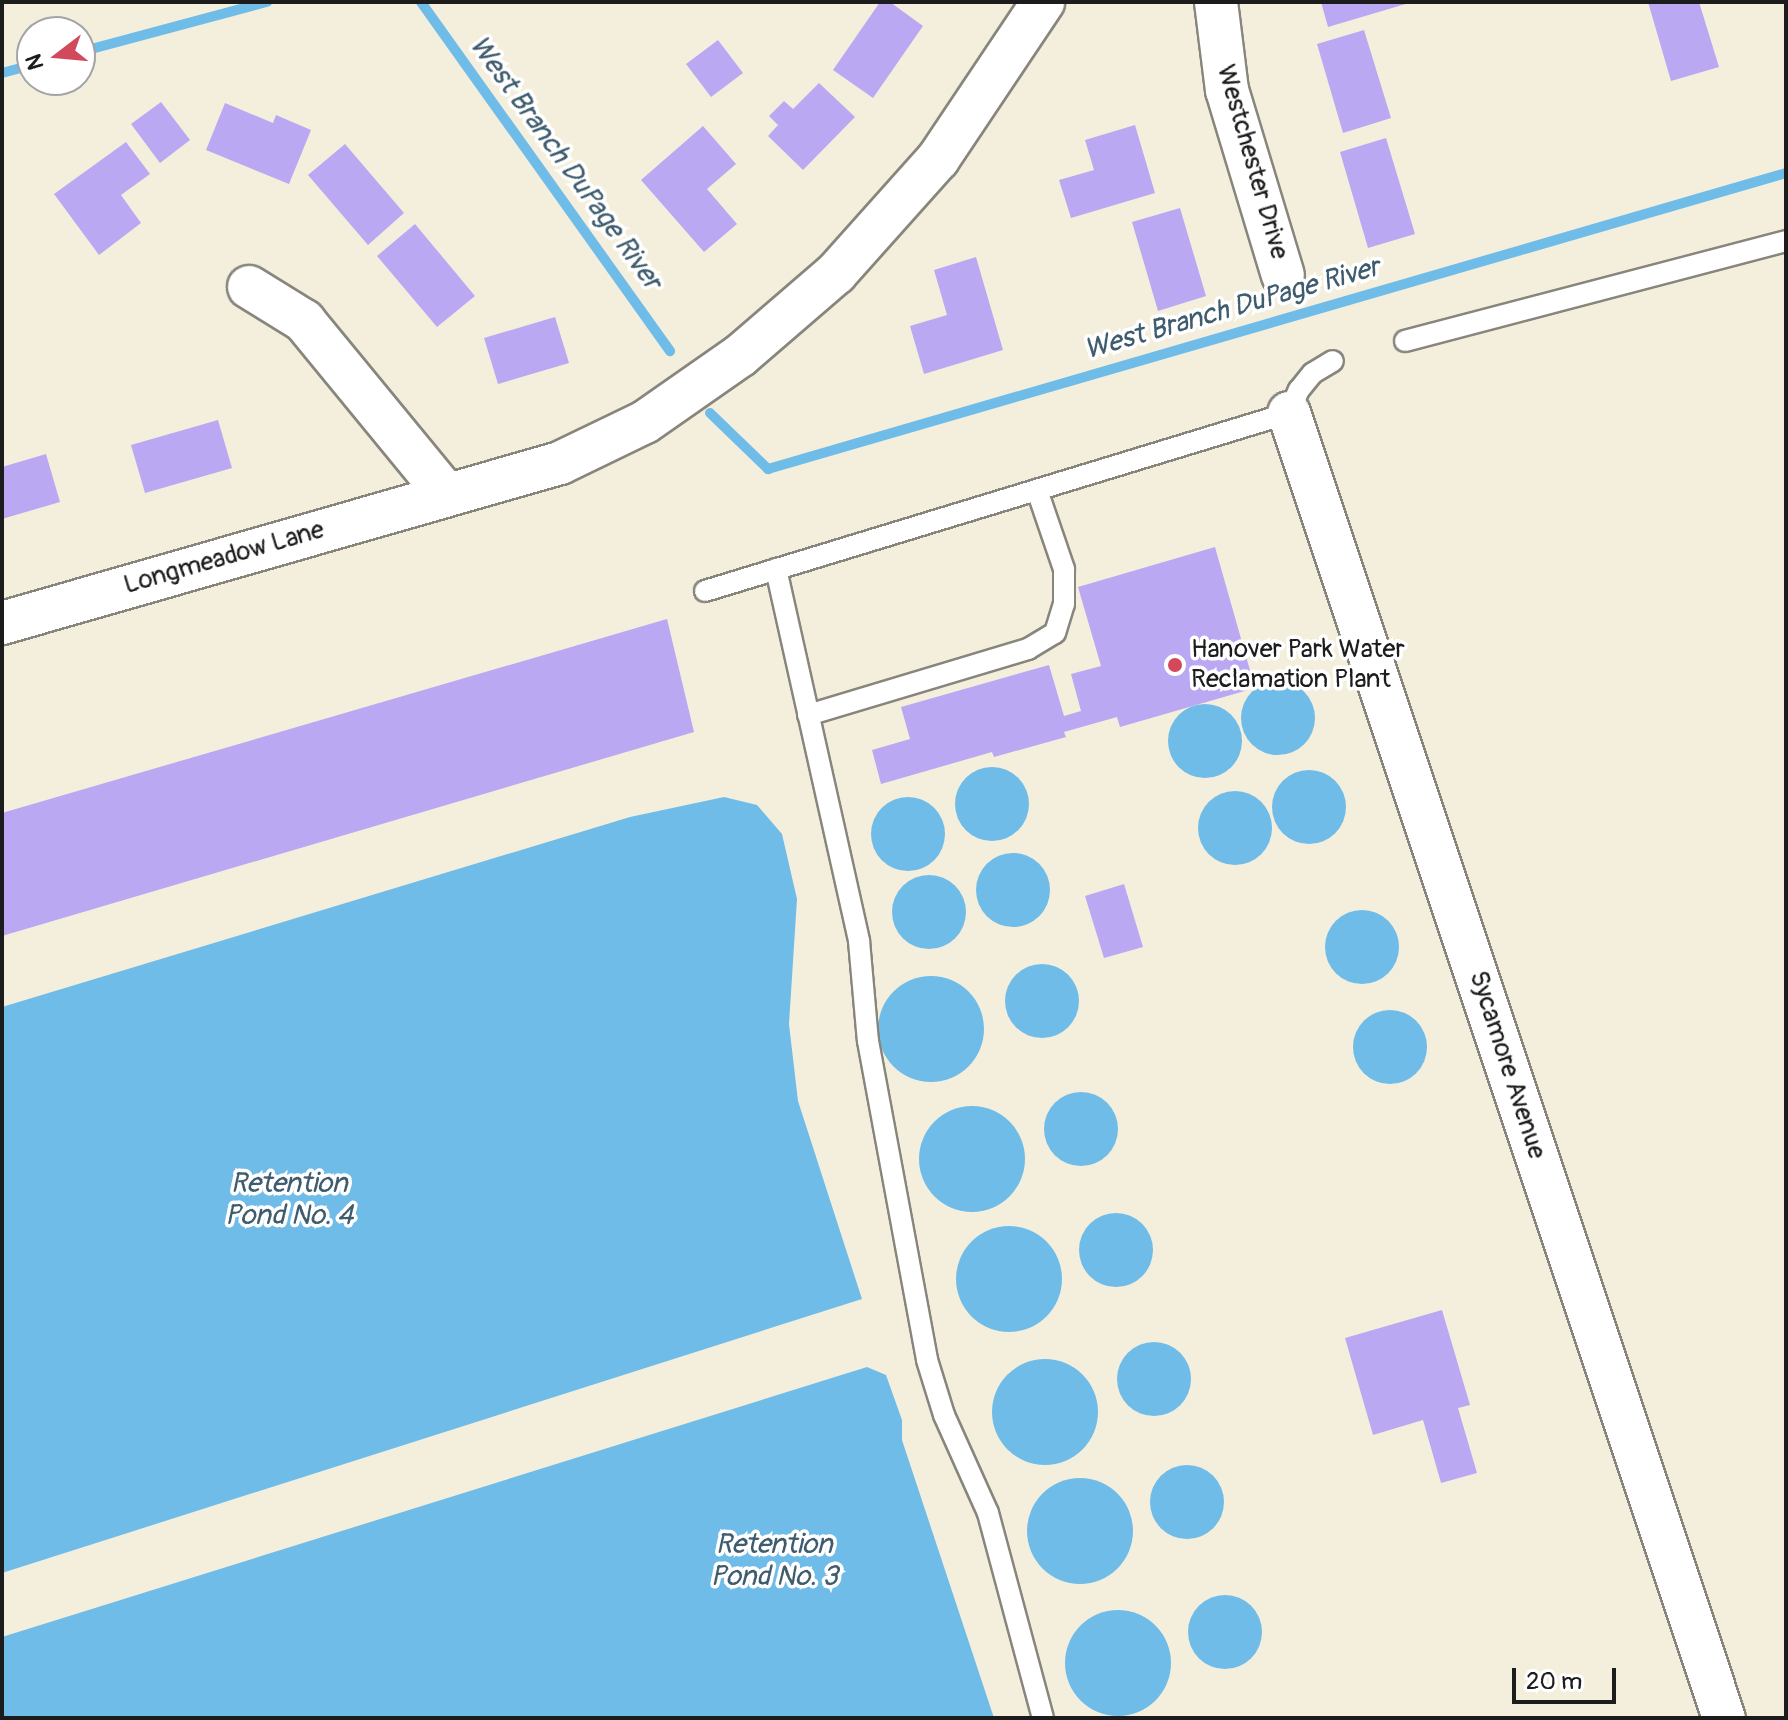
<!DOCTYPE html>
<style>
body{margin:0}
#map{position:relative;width:1788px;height:1720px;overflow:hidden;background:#f4efdd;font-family:Pangolin,sans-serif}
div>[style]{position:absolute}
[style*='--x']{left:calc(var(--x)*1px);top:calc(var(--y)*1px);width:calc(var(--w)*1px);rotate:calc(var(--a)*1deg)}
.water>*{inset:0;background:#70bce9}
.round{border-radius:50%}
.stream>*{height:10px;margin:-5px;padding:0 5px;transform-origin:5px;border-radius:5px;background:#70bce9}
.building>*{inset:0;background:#baa8f2}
.roads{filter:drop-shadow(2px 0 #88867c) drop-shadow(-2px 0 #88867c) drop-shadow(0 2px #88867c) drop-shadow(0 -2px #88867c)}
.lane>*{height:20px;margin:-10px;padding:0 10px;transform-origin:10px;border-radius:10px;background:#fff}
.street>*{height:42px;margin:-21px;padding:0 21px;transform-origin:21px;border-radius:21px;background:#fff}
.dots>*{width:22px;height:22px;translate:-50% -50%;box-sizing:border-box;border:4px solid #fff;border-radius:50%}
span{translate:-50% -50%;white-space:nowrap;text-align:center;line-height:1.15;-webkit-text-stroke:7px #fff;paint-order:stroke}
.street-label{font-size:26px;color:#1c1c1c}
.poi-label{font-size:26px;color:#1c1c1c}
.left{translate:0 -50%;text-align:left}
.water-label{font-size:28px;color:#3e5c6e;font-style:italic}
.frame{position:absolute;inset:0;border:4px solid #1c1c1c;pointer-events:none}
.north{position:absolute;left:16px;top:16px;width:80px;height:80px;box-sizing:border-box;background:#fff;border:2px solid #a4a4a4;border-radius:50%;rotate:254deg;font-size:22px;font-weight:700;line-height:32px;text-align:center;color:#1c1c1c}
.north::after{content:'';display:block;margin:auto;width:28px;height:36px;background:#d1495b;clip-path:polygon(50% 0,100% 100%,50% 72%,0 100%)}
.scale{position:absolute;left:1512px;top:1668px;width:104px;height:36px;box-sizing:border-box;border:4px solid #1c1c1c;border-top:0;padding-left:10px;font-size:24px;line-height:28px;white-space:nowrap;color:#1c1c1c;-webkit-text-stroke:6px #fff;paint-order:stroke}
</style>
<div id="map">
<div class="water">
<i class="round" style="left:1241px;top:681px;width:74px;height:74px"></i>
<i class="round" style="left:1168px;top:704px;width:74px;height:74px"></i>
<i class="round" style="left:955px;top:767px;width:74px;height:74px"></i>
<i class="round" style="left:1272px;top:770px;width:74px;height:74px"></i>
<i class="round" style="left:1198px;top:791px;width:74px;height:74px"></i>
<i class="round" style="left:871px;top:797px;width:74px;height:74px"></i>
<i style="clip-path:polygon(724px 797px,757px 805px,782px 834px,797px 899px,789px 1024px,798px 1101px,862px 1299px,2px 1573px,2px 1007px,630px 817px)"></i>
<i class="round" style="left:976px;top:853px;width:74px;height:74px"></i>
<i class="round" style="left:892px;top:875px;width:74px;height:74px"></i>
<i class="round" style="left:1325px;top:910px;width:74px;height:74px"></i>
<i class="round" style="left:1005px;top:964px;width:74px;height:74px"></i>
<i class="round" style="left:878px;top:976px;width:106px;height:106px"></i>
<i class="round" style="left:1353px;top:1010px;width:74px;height:74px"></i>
<i class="round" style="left:1044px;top:1092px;width:74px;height:74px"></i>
<i class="round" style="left:919px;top:1106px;width:106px;height:106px"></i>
<i class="round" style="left:1079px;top:1213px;width:74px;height:74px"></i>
<i class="round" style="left:956px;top:1226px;width:106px;height:106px"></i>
<i class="round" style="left:1117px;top:1342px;width:74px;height:74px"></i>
<i class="round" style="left:992px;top:1359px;width:106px;height:106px"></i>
<i style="clip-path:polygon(867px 1367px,886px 1375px,902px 1420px,902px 1440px,994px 1718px,2px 1718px,2px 1637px)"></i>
<i class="round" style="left:1150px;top:1465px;width:74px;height:74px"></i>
<i class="round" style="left:1027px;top:1478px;width:106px;height:106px"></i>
<i class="round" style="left:1188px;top:1595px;width:74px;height:74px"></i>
<i class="round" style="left:1065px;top:1610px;width:106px;height:106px"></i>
</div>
<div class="stream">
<i style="--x:421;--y:2;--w:429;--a:54.5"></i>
<i style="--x:80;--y:52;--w:194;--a:-15"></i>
<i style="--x:2;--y:73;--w:31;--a:-15"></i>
<i style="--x:710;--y:413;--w:81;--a:44"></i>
<i style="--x:768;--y:469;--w:1060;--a:-16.21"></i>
</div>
<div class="building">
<i style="clip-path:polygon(880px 2px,890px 2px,923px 26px,873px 98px,833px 70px)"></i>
<i style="clip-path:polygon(1321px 2px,1409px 2px,1409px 3px,1328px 27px)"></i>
<i style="clip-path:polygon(1648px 2px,1699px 2px,1719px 67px,1671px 81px)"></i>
<i style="clip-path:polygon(1364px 30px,1391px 118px,1343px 133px,1317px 44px)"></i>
<i style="clip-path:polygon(718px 40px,743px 73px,711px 97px,686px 64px)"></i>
<i style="clip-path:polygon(819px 83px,855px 117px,803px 170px,768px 136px,778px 125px,769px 116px,784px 101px,793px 109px)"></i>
<i style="clip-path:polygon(161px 102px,190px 140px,160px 163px,131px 124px)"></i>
<i style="clip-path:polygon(225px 103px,273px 123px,276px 115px,311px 130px,289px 184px,206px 150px)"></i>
<i style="clip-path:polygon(1135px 125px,1155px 193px,1071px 218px,1059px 180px,1094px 170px,1085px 140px)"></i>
<i style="clip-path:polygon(703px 126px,736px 164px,707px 189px,737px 224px,704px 252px,641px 180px)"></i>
<i style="clip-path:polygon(1386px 138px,1415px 234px,1368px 248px,1340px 152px)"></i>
<i style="clip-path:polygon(126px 142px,150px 174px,121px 195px,141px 223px,99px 255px,54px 194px)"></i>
<i style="clip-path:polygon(345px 144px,404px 213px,368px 245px,308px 175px)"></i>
<i style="clip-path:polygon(1180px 208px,1206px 296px,1158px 311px,1132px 222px)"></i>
<i style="clip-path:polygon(415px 224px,475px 296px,437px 327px,377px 256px)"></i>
<i style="clip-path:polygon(976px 257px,1003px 350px,924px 374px,910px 326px,947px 315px,934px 270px)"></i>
<i style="clip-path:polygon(555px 317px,569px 363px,498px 384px,484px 338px)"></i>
<i style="clip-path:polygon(218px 420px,232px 468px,145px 493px,131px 445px)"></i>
<i style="clip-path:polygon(46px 454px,60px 502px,2px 519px,2px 467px)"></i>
<i style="clip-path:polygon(1215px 547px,1255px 688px,1120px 727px,1117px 717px,1064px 732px,1066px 737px,994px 757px,992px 752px,881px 784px,872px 750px,910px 739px,901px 707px,1049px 665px,1064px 716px,1081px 711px,1071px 674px,1101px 666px,1078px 587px)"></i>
<i style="clip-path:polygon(667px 619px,694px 732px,2px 936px,2px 813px)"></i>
<i style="clip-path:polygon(1124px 884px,1143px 947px,1104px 958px,1085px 896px)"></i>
<i style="clip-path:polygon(1442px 1310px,1470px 1405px,1458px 1408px,1477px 1473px,1441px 1483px,1423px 1420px,1373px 1435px,1345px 1338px)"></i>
</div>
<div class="roads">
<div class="lane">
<i style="--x:1405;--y:341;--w:394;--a:-14.7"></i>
<i style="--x:776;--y:569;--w:381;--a:77.4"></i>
<i style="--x:859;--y:941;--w:100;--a:84.9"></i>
<i style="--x:868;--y:1041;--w:324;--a:79.5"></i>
<i style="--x:927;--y:1360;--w:58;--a:72.8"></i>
<i style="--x:944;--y:1415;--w:107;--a:65.8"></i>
<i style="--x:988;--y:1513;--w:212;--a:75"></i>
<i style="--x:705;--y:591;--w:611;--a:-16.95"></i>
<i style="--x:1289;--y:413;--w:25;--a:-67"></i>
<i style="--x:1299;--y:390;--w:22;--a:-51"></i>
<i style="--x:1313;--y:373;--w:23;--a:-31"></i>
<i style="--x:808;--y:715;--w:230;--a:-16.7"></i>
<i style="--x:1028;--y:649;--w:31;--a:-31"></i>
<i style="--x:1055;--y:633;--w:30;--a:-73"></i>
<i style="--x:1064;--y:604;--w:35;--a:-90"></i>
<i style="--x:1064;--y:569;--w:83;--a:-108.9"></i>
</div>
<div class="street">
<i style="--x:1216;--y:2;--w:89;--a:82.9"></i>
<i style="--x:1227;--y:90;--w:193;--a:73.2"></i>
<i style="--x:249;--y:287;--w:65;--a:31.7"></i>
<i style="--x:304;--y:321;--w:224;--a:50.6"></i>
<i style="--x:1289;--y:413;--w:1376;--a:71.57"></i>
<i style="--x:2;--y:623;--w:580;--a:-16"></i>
<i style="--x:560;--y:463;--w:94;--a:-25.8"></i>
<i style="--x:645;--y:422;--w:117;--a:-34.9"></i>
<i style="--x:741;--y:355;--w:125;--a:-40.8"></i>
<i style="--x:836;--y:273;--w:153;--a:-48.2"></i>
<i style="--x:938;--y:159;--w:189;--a:-56.2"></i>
</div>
</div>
<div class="dots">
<i style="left:1175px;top:665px;background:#d1495b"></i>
</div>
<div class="street-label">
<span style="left:1252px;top:162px;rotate:74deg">Westchester Drive</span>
<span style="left:224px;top:558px;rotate:-16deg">Longmeadow Lane</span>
<span style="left:1507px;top:1065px;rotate:72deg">Sycamore Avenue</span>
</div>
<div class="poi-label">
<span class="left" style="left:1191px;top:665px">Hanover Park Water<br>Reclamation Plant</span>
</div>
<div class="water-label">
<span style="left:565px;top:163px;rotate:54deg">West Branch DuPage River</span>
<span style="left:1232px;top:309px;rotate:-16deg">West Branch DuPage River</span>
<span style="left:289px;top:1200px">Retention<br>Pond No. 4</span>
<span style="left:774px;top:1561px">Retention<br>Pond No. 3</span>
</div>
<div class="frame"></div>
<div class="north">N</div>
<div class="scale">20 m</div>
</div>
